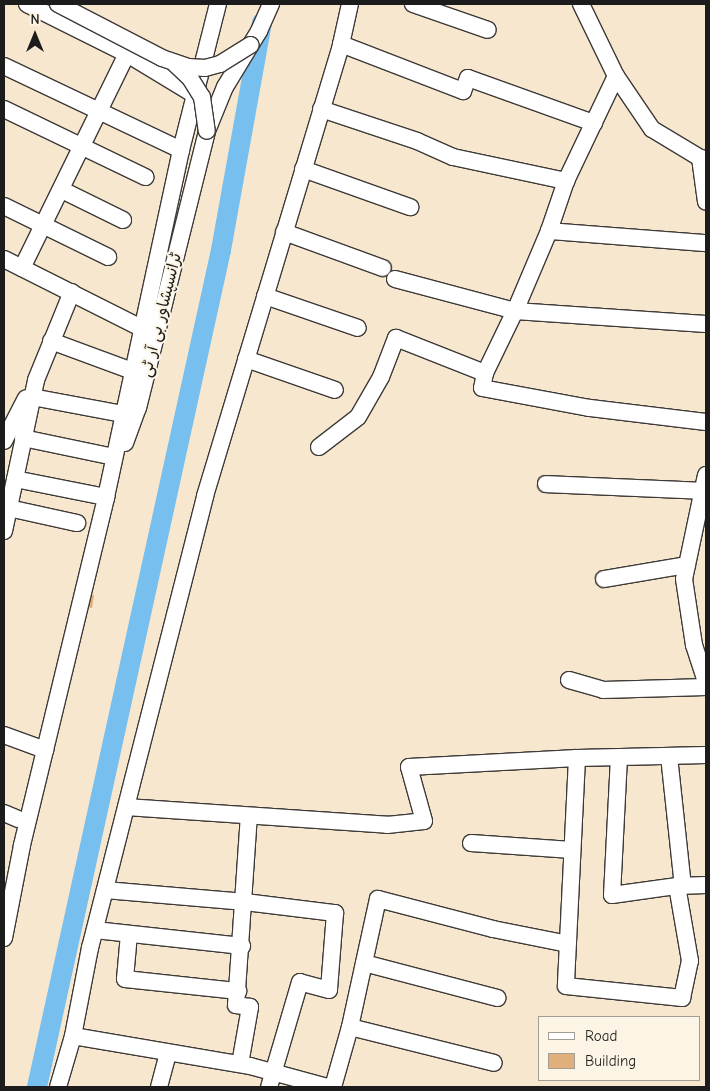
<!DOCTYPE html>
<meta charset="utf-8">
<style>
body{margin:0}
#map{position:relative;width:710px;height:1091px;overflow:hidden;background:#f7e7cf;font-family:"Comic Neue","Playpen Sans Arabic",sans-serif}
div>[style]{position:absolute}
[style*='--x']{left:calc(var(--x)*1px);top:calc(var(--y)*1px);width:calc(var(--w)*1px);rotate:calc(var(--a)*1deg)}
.river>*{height:20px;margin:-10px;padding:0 10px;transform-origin:10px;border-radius:10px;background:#76bfee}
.building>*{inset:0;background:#e0b07c}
.roads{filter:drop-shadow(1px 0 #3d3a37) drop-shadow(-1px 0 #3d3a37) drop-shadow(0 1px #3d3a37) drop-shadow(0 -1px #3d3a37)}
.minor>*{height:16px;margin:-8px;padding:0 8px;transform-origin:8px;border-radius:8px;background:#fff}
.bridges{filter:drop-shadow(1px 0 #3d3a37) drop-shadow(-1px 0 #3d3a37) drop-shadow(0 1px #3d3a37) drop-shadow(0 -1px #3d3a37)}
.minor-bridge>*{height:16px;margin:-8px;padding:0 8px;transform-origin:8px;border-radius:8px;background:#fff}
span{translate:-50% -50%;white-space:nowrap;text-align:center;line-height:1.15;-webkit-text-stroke:4px #fcf5e5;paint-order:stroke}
.street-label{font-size:16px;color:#1c1c1c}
.frame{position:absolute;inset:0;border:5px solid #1c1c1c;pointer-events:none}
.legend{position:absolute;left:538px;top:1016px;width:162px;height:65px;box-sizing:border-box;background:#fcf5e5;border:1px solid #a29e95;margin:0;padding:6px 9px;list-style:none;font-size:15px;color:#1c1c1c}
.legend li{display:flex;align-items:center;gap:10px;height:25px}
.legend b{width:25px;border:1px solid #a29e95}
.north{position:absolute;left:10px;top:10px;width:50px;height:50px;-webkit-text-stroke:4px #fcf5e5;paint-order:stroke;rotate:0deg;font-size:14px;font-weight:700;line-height:20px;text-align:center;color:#1c1c1c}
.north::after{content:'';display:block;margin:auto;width:18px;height:22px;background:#1c1c1c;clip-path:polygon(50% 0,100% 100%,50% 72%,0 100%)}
</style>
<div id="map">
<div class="river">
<i style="--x:37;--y:1087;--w:857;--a:-77.6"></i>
<i style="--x:221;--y:250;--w:231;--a:-79.8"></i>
</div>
<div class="building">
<i style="clip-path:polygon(88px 594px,94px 595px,92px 608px,86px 607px)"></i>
</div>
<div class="roads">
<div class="minor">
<i style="--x:27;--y:4;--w:112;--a:26.6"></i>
<i style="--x:127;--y:54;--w:79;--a:31.1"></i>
<i style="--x:413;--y:4;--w:79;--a:19.1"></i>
<i style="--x:581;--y:4;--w:80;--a:64.1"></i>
<i style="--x:616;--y:76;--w:64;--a:55.8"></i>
<i style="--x:652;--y:129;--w:56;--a:31.1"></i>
<i style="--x:700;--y:158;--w:6;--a:9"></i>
<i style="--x:341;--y:44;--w:131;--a:21.1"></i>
<i style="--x:463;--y:91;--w:14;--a:-69"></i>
<i style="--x:468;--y:78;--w:134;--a:19.7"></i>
<i style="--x:4;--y:66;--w:196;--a:25.4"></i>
<i style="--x:616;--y:76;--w:116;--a:115.5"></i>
<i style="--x:566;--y:181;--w:53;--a:108.8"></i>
<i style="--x:549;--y:231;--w:87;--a:113"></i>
<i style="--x:515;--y:311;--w:69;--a:115.8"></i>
<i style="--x:485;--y:373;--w:15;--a:101"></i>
<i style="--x:482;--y:388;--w:110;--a:10.5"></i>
<i style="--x:590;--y:408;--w:117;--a:6.9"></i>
<i style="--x:4;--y:109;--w:157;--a:25.7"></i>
<i style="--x:321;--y:109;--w:101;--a:18.4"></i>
<i style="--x:417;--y:141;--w:39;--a:24"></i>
<i style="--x:453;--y:157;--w:116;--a:12"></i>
<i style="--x:700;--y:158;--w:44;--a:82.2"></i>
<i style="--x:303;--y:169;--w:114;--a:19.6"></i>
<i style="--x:62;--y:190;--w:68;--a:26.2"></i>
<i style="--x:4;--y:206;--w:116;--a:26.1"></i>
<i style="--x:549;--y:231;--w:157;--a:4.4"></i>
<i style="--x:284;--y:232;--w:105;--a:20"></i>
<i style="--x:4;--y:259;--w:153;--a:26.7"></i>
<i style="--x:22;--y:268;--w:238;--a:-63.9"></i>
<i style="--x:395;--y:279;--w:124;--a:14.9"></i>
<i style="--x:515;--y:311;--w:191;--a:3.9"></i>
<i style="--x:265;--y:296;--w:98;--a:19"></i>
<i style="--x:51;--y:341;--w:86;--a:20.3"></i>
<i style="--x:246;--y:359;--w:94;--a:19.2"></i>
<i style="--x:32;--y:397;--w:93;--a:10.6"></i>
<i style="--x:23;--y:438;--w:93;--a:11.8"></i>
<i style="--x:4;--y:441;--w:48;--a:-62.9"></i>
<i style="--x:125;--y:443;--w:37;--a:-70"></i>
<i style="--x:138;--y:408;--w:285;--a:-76"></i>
<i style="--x:207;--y:131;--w:48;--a:-67.8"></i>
<i style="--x:225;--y:87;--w:66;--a:-58.7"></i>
<i style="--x:259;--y:31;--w:30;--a:-66"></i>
<i style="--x:319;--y:447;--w:49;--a:-37.6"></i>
<i style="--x:358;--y:417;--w:46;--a:-60.1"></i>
<i style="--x:381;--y:377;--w:42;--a:-69"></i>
<i style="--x:396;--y:338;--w:96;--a:21.5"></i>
<i style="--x:706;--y:475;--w:106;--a:101.9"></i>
<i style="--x:684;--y:579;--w:67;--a:81.4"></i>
<i style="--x:694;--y:645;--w:39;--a:72"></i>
<i style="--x:15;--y:479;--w:93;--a:11.2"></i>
<i style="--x:546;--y:484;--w:158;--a:2.5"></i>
<i style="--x:4;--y:507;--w:75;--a:12.4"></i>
<i style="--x:4;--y:531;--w:154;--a:-78"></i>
<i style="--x:36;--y:380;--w:95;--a:-67.8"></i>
<i style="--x:604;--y:579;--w:84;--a:-9.6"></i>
<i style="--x:569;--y:680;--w:35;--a:16"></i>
<i style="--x:603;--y:690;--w:103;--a:-1.7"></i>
<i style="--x:4;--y:735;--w:44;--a:20.1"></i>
<i style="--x:669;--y:756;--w:131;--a:83.9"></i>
<i style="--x:619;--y:757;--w:138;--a:92.9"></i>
<i style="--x:612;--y:895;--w:66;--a:-7.9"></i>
<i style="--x:577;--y:758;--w:228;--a:92.8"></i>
<i style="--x:566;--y:986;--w:117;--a:5.9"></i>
<i style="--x:682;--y:998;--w:38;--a:-78"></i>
<i style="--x:690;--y:961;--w:76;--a:-99.8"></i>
<i style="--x:677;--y:886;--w:29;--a:-2"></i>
<i style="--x:126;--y:807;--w:262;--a:3.9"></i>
<i style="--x:387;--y:825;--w:37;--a:-6"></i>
<i style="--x:424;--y:821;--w:56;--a:-105.5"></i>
<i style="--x:409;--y:767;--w:168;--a:-3.1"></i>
<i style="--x:577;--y:758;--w:129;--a:-1.3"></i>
<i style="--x:4;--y:813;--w:15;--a:23"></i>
<i style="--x:471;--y:843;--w:101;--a:4"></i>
<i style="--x:105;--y:890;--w:141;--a:4.9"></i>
<i style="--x:245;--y:902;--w:91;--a:7"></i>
<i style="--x:335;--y:913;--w:77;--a:94.5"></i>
<i style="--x:329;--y:990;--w:30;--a:-165"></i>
<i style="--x:300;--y:982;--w:109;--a:106.4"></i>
<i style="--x:95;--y:930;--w:148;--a:6.2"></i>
<i style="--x:129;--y:934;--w:45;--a:95.1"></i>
<i style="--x:125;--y:979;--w:114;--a:6.1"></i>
<i style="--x:4;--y:938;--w:95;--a:-79"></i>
<i style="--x:22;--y:845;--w:358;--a:-76.4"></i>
<i style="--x:106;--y:497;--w:355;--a:-77.8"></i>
<i style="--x:181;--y:150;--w:151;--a:-75.8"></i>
<i style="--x:364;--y:963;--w:138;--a:14.7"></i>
<i style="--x:350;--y:1027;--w:148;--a:14"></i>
<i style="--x:73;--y:1036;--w:180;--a:9.6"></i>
<i style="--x:250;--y:1066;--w:81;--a:15.1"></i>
<i style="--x:240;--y:1064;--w:58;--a:-80"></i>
<i style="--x:250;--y:1007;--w:14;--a:-172"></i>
<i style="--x:236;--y:1005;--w:189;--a:-86.1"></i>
<i style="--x:58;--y:1087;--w:53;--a:-73.6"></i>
<i style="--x:73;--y:1036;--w:90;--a:-79.1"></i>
<i style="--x:90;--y:948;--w:466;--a:-75.7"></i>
<i style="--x:205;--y:496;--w:467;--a:-73.2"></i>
<i style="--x:340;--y:49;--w:46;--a:-77.5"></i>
<i style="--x:159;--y:1087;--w:35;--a:-75"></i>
<i style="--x:333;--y:1087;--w:62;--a:-74.2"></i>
<i style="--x:350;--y:1027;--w:131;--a:-77.7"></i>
<i style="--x:378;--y:899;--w:119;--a:14.6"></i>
<i style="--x:493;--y:929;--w:76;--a:11.3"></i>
</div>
</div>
<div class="bridges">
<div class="minor-bridge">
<i style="--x:58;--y:4;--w:117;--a:27.4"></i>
<i style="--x:162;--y:58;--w:28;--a:19"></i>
<i style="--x:188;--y:67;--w:17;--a:3"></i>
<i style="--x:205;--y:68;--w:16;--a:-15"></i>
<i style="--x:220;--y:64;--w:36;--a:-32"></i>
<i style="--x:175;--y:64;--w:21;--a:43"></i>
<i style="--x:190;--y:78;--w:22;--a:58"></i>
<i style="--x:202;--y:97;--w:34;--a:82"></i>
</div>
</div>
<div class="street-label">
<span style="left:161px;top:315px;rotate:-76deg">ٹرانسپشاور بی آر ٹی</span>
</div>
<div class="frame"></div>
<ul class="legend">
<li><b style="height:6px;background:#fff"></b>Road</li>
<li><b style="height:14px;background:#e0b07c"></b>Building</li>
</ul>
<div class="north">N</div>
</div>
